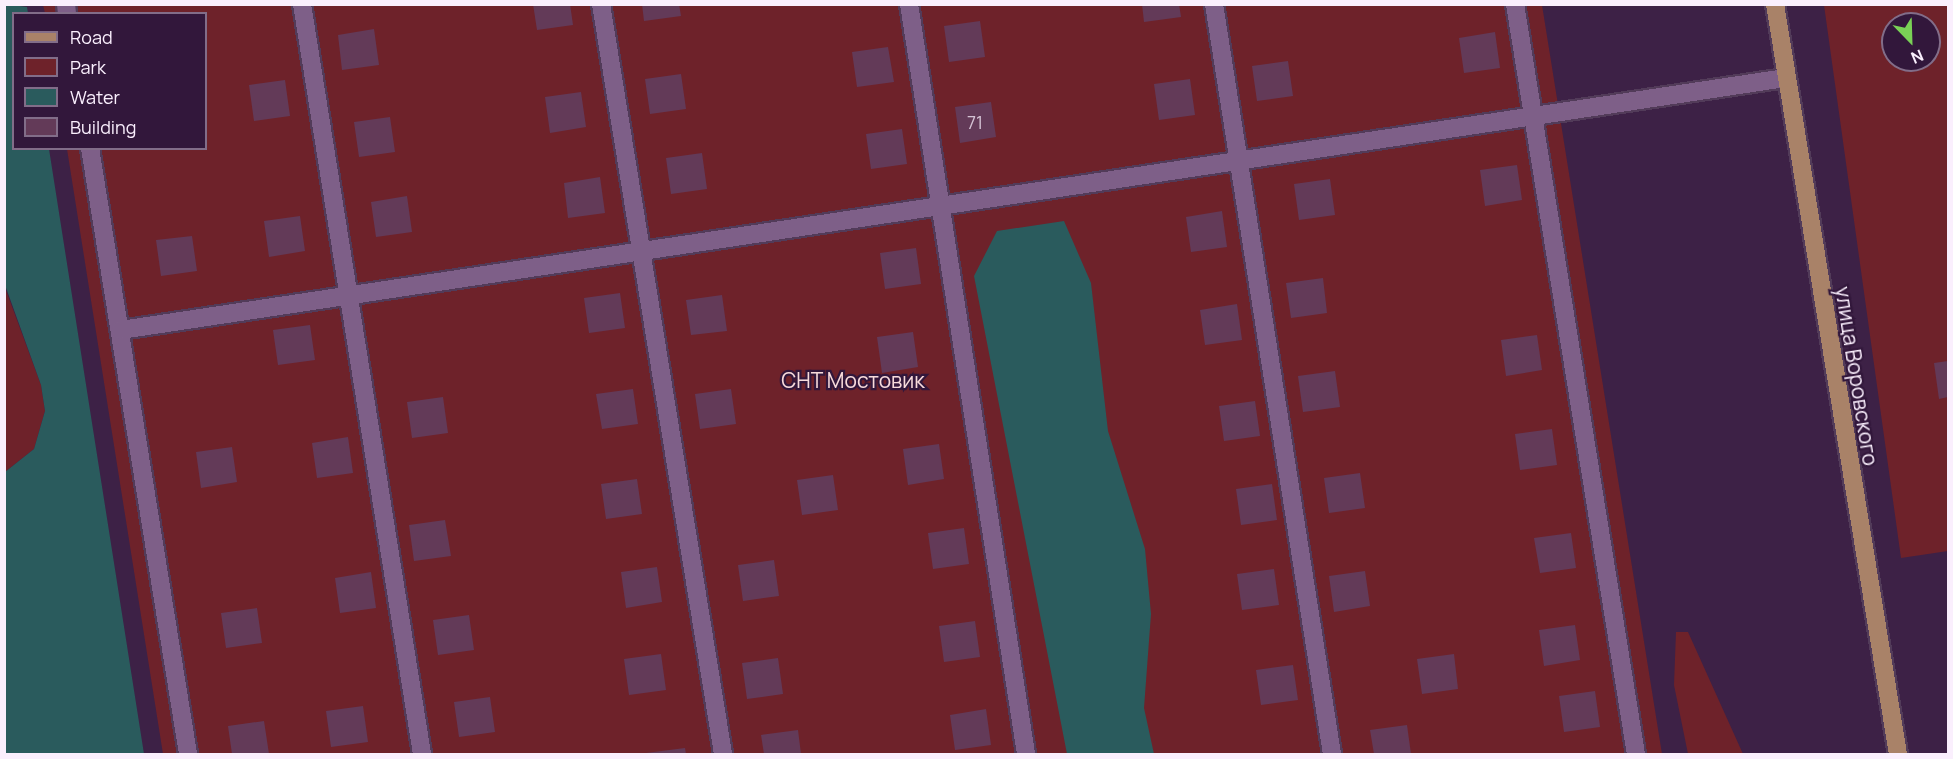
<!DOCTYPE html>
<meta charset="utf-8">
<style>
body{margin:0}
#map{position:relative;width:1953px;height:759px;overflow:hidden;background:#3d2146;font-family:Manrope,sans-serif}
div>[style]{position:absolute}
[style*='--x']{left:calc(var(--x)*1px);top:calc(var(--y)*1px);width:calc(var(--w)*1px);rotate:calc(var(--a)*1deg)}
.green>*{inset:0;background:#6e222a}
.water>*{inset:0;background:#2a5b5d}
.building>*{inset:0;background:#633a58}
.roads{filter:drop-shadow(2px 0 #523b59) drop-shadow(-2px 0 #523b59) drop-shadow(0 2px #523b59) drop-shadow(0 -2px #523b59)}
.lane>*{height:18px;margin:-9px;padding:0 9px;transform-origin:9px;border-radius:9px;background:#7e5f88}
.primary>*{height:18px;margin:-9px;padding:0 9px;transform-origin:9px;border-radius:9px;background:#a98268}
span{translate:-50% -50%;white-space:nowrap;text-align:center;line-height:1.15;-webkit-text-stroke:4.5px #32173b;paint-order:stroke}
.number-label{font-size:18px;color:#d4c2d4}
.number-label span{-webkit-text-stroke-width:0}
.street-label{font-size:21px;color:#faeffd}
.park-label{font-size:21px;color:#f8dbdb}
.frame{position:absolute;inset:0;border:6px solid #faeffd;pointer-events:none}
.legend{position:absolute;left:12px;top:12px;width:195px;height:138px;box-sizing:border-box;background:#32173b;border:2px solid #826d89;margin:0;padding:8px 10px;list-style:none;font-size:18px;color:#faeffd}
.legend li{display:flex;align-items:center;gap:12px;height:30px}
.legend b{width:30px;border:2px solid #826d89}
.north{position:absolute;left:1881px;top:12px;width:60px;height:60px;box-sizing:border-box;background:#32173b;border:2px solid #826d89;border-radius:50%;rotate:157deg;font-size:16px;font-weight:700;line-height:24px;text-align:center;color:#faeffd}
.north::after{content:'';display:block;margin:auto;width:21px;height:27px;background:#7ad156;clip-path:polygon(50% 0,100% 100%,50% 72%,0 100%)}
</style>
<div id="map">
<div class="green">
<i style="clip-path:polygon(43px 5px,1542px 5px,1662px 754px,163px 754px,67px 149px,206px 148px,206px 14px,45px 13px)"></i>
<i style="clip-path:polygon(evenodd,1824px 5px,1948px 5px,1948px 551px,1901px 558px,1824px 5px,1893px 24px,1929px 24px,1929px 60px,1893px 60px,1893px 24px)"></i>
<i style="clip-path:polygon(4px 285px,41px 385px,45px 411px,34px 449px,5px 472px)"></i>
<i style="clip-path:polygon(1676px 632px,1688px 632px,1743px 754px,1688px 754px,1674px 685px)"></i>
</div>
<div class="water">
<i style="clip-path:polygon(5px 4px,27px 7px,28px 13px,14px 14px,14px 148px,49px 149px,144px 754px,5px 754px,5px 472px,34px 449px,45px 411px,41px 385px,5px 285px)"></i>
<i style="clip-path:polygon(1064px 221px,1091px 283px,1108px 431px,1145px 549px,1151px 614px,1144px 708px,1154px 754px,1067px 754px,974px 276px,997px 231px)"></i>
</div>
<div class="building">
<i style="clip-path:polygon(533px 4px,570px 4px,573px 25px,537px 30px)"></i>
<i style="clip-path:polygon(642px 4px,679px 4px,681px 16px,644px 21px)"></i>
<i style="clip-path:polygon(1142px 4px,1179px 4px,1181px 17px,1144px 22px)"></i>
<i style="clip-path:polygon(980px 21px,985px 57px,949px 62px,944px 26px)"></i>
<i style="clip-path:polygon(374px 29px,379px 65px,342px 70px,338px 35px)"></i>
<i style="clip-path:polygon(1495px 32px,1500px 68px,1464px 73px,1459px 38px)"></i>
<i style="clip-path:polygon(888px 47px,894px 82px,857px 87px,852px 52px)"></i>
<i style="clip-path:polygon(1288px 61px,1293px 96px,1257px 101px,1252px 66px)"></i>
<i style="clip-path:polygon(681px 74px,686px 109px,650px 114px,645px 79px)"></i>
<i style="clip-path:polygon(1190px 79px,1195px 115px,1159px 120px,1154px 84px)"></i>
<i style="clip-path:polygon(285px 80px,290px 116px,254px 121px,249px 85px)"></i>
<i style="clip-path:polygon(581px 92px,586px 127px,550px 133px,545px 97px)"></i>
<i style="clip-path:polygon(991px 102px,996px 137px,960px 143px,955px 107px)"></i>
<i style="clip-path:polygon(390px 117px,395px 152px,359px 157px,354px 122px)"></i>
<i style="clip-path:polygon(902px 129px,907px 164px,871px 169px,866px 134px)"></i>
<i style="clip-path:polygon(702px 153px,707px 189px,671px 194px,666px 158px)"></i>
<i style="clip-path:polygon(1517px 165px,1522px 200px,1485px 206px,1480px 170px)"></i>
<i style="clip-path:polygon(600px 177px,605px 213px,568px 218px,564px 183px)"></i>
<i style="clip-path:polygon(1330px 179px,1335px 215px,1299px 220px,1294px 184px)"></i>
<i style="clip-path:polygon(407px 196px,412px 232px,376px 237px,371px 202px)"></i>
<i style="clip-path:polygon(1222px 211px,1227px 247px,1191px 252px,1186px 217px)"></i>
<i style="clip-path:polygon(300px 216px,305px 251px,269px 257px,264px 221px)"></i>
<i style="clip-path:polygon(192px 236px,197px 271px,161px 276px,156px 240px)"></i>
<i style="clip-path:polygon(916px 248px,921px 284px,885px 289px,880px 253px)"></i>
<i style="clip-path:polygon(1323px 278px,1327px 313px,1291px 318px,1286px 283px)"></i>
<i style="clip-path:polygon(620px 293px,625px 328px,589px 333px,584px 298px)"></i>
<i style="clip-path:polygon(722px 295px,727px 331px,691px 335px,686px 300px)"></i>
<i style="clip-path:polygon(1237px 304px,1242px 340px,1205px 345px,1200px 310px)"></i>
<i style="clip-path:polygon(310px 325px,315px 360px,278px 365px,273px 330px)"></i>
<i style="clip-path:polygon(913px 332px,918px 367px,882px 373px,877px 337px)"></i>
<i style="clip-path:polygon(1537px 335px,1542px 370px,1506px 376px,1501px 340px)"></i>
<i style="clip-path:polygon(1948px 361px,1948px 397px,1939px 399px,1934px 363px)"></i>
<i style="clip-path:polygon(1335px 371px,1340px 407px,1303px 412px,1298px 376px)"></i>
<i style="clip-path:polygon(633px 389px,638px 424px,602px 429px,596px 394px)"></i>
<i style="clip-path:polygon(731px 389px,736px 424px,700px 429px,695px 394px)"></i>
<i style="clip-path:polygon(443px 397px,448px 433px,412px 438px,407px 402px)"></i>
<i style="clip-path:polygon(1255px 401px,1260px 436px,1224px 441px,1219px 406px)"></i>
<i style="clip-path:polygon(1552px 429px,1557px 465px,1520px 470px,1515px 434px)"></i>
<i style="clip-path:polygon(348px 437px,353px 473px,317px 478px,312px 443px)"></i>
<i style="clip-path:polygon(939px 444px,944px 479px,908px 485px,903px 449px)"></i>
<i style="clip-path:polygon(232px 447px,237px 482px,201px 488px,196px 452px)"></i>
<i style="clip-path:polygon(1360px 473px,1365px 508px,1329px 513px,1324px 478px)"></i>
<i style="clip-path:polygon(833px 475px,838px 510px,802px 515px,797px 480px)"></i>
<i style="clip-path:polygon(637px 479px,642px 514px,606px 519px,601px 484px)"></i>
<i style="clip-path:polygon(1272px 484px,1277px 520px,1241px 525px,1236px 489px)"></i>
<i style="clip-path:polygon(445px 520px,451px 556px,414px 561px,409px 525px)"></i>
<i style="clip-path:polygon(964px 528px,969px 564px,933px 569px,928px 533px)"></i>
<i style="clip-path:polygon(1571px 533px,1576px 568px,1540px 573px,1534px 538px)"></i>
<i style="clip-path:polygon(774px 560px,779px 596px,743px 601px,738px 565px)"></i>
<i style="clip-path:polygon(657px 567px,662px 602px,626px 608px,621px 572px)"></i>
<i style="clip-path:polygon(1274px 569px,1279px 605px,1242px 610px,1237px 574px)"></i>
<i style="clip-path:polygon(1365px 571px,1370px 606px,1334px 612px,1329px 576px)"></i>
<i style="clip-path:polygon(371px 572px,376px 608px,340px 613px,335px 578px)"></i>
<i style="clip-path:polygon(257px 608px,262px 643px,226px 648px,221px 613px)"></i>
<i style="clip-path:polygon(469px 615px,474px 650px,438px 655px,433px 620px)"></i>
<i style="clip-path:polygon(975px 621px,980px 657px,944px 662px,939px 626px)"></i>
<i style="clip-path:polygon(1575px 625px,1580px 660px,1544px 666px,1539px 630px)"></i>
<i style="clip-path:polygon(661px 654px,666px 690px,629px 695px,624px 659px)"></i>
<i style="clip-path:polygon(1454px 654px,1458px 689px,1422px 694px,1417px 659px)"></i>
<i style="clip-path:polygon(778px 658px,783px 694px,747px 699px,742px 663px)"></i>
<i style="clip-path:polygon(1293px 665px,1298px 700px,1261px 705px,1256px 670px)"></i>
<i style="clip-path:polygon(1595px 691px,1600px 727px,1564px 732px,1559px 696px)"></i>
<i style="clip-path:polygon(490px 697px,495px 732px,459px 737px,454px 702px)"></i>
<i style="clip-path:polygon(363px 706px,368px 742px,331px 747px,326px 711px)"></i>
<i style="clip-path:polygon(986px 709px,991px 745px,955px 750px,950px 715px)"></i>
<i style="clip-path:polygon(264px 721px,269px 754px,232px 754px,228px 726px)"></i>
<i style="clip-path:polygon(1407px 725px,1411px 754px,1374px 754px,1370px 730px)"></i>
<i style="clip-path:polygon(798px 730px,801px 754px,764px 754px,761px 735px)"></i>
<i style="clip-path:polygon(685px 748px,686px 754px,646px 754px,646px 753px)"></i>
</div>
<div class="roads">
<div class="lane">
<i style="--x:66;--y:4;--w:10;--a:84"></i>
<i style="--x:302;--y:4;--w:760;--a:80.91"></i>
<i style="--x:601;--y:4;--w:760;--a:80.76"></i>
<i style="--x:909;--y:4;--w:759;--a:81.13"></i>
<i style="--x:1214;--y:4;--w:759;--a:81.06"></i>
<i style="--x:1515;--y:4;--w:760;--a:80.84"></i>
<i style="--x:90;--y:148;--w:614;--a:80.81"></i>
<i style="--x:121;--y:330;--w:1683;--a:-8.61"></i>
</div>
<div class="primary">
<i style="--x:1775;--y:4;--w:760;--a:80.69"></i>
</div>
</div>
<div class="number-label">
<span style="left:975px;top:122px">71</span>
</div>
<div class="street-label">
<span style="left:1857px;top:376px;rotate:81deg">улица Воровского</span>
</div>
<div class="park-label">
<span style="left:853px;top:380px">СНТ Мостовик</span>
</div>
<div class="frame"></div>
<ul class="legend">
<li><b style="height:8px;background:#a98268"></b>Road</li>
<li><b style="height:16px;background:#6e222a"></b>Park</li>
<li><b style="height:16px;background:#2a5b5d"></b>Water</li>
<li><b style="height:16px;background:#633a58"></b>Building</li>
</ul>
<div class="north">N</div>
</div>
